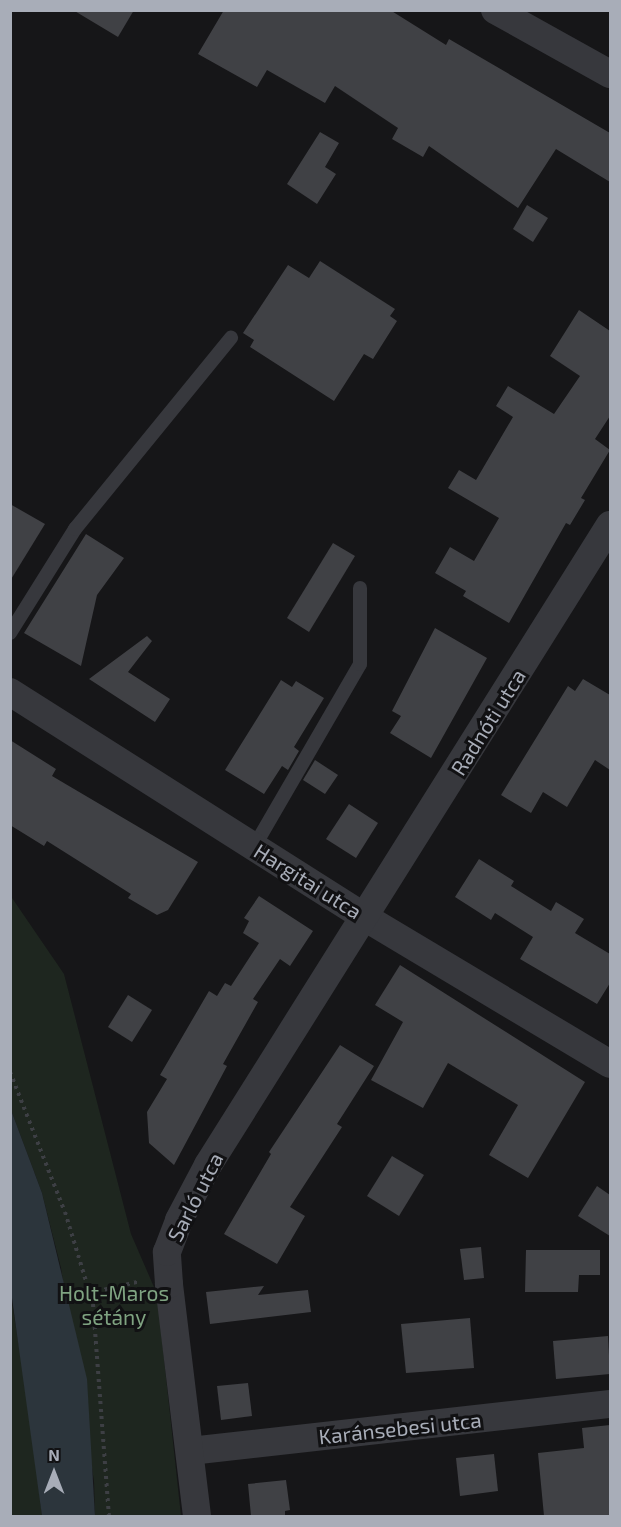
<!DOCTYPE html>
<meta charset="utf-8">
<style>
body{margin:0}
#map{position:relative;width:621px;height:1527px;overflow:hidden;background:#161618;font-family:"Exo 2",sans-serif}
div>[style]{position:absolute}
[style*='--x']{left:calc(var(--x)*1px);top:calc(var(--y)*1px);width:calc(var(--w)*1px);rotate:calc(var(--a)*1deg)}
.green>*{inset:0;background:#1e261f}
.water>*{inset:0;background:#2c353c}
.building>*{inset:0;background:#404145}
.path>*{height:4px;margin-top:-2px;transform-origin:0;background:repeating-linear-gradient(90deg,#3d3f44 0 3px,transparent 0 7.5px)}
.service>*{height:14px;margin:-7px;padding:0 7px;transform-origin:7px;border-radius:7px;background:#37383d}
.minor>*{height:28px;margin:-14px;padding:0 14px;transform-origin:14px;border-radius:14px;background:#37383d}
span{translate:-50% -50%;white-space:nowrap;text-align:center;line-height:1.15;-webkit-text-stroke:6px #111113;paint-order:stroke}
.street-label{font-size:21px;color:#a8adb8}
.park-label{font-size:21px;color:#7fa381}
.frame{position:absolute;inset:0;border:12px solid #a8adb8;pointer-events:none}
.north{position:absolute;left:24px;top:1443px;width:60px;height:60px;-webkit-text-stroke:4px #111113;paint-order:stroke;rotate:0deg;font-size:16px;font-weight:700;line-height:24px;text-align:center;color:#a8adb8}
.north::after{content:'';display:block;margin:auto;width:21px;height:27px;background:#a8adb8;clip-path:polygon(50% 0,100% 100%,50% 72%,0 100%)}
</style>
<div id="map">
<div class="green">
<i style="clip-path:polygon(10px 895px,64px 974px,131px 1234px,157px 1294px,181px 1516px,95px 1516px,94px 1481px,61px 1268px,42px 1193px,11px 1110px)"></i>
<i style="clip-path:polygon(10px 1291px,29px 1407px,42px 1516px,11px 1516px)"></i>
</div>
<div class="water">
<i style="clip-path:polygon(11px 1110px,42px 1193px,87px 1379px,95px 1516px,42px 1516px,11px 1291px)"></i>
</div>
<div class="building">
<i style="clip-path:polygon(73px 10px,134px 10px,118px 37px)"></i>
<i style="clip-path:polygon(224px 10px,390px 10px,446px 45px,449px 39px,610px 133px,610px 182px,556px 149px,518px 208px,429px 146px,423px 157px,392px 139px,398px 128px,335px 86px,325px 103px,267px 70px,257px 87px,198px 54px)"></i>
<i style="clip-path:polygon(320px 132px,339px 143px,325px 167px,336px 174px,317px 204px,287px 184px)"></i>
<i style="clip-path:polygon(527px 205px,548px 218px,533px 242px,513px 229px)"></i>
<i style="clip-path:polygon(320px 261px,395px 309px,390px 316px,397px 321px,373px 359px,364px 354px,334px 401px,250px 347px,254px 340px,243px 333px,288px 265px,309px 278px)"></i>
<i style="clip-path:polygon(579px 310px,610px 331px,610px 416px,595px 439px,610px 450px,581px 498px,585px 500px,570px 525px,566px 523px,509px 623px,463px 596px,466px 591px,435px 573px,450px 547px,474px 561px,499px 518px,448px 488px,459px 470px,476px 480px,513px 417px,496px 406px,508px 386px,554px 414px,580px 376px,550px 356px)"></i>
<i style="clip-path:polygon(10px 504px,45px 524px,10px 581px)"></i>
<i style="clip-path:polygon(86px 534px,124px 558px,97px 595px,81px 666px,24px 633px)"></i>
<i style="clip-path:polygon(333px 543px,355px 556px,309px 632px,287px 618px)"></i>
<i style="clip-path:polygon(435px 628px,487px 658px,431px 758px,390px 733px,401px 716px,392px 711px)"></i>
<i style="clip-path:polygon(147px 636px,152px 641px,128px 672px,170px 699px,155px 722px,89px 679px)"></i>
<i style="clip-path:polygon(583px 679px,610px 695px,610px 770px,595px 760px,567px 807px,543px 792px,531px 813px,501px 795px,568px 686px,575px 691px)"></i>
<i style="clip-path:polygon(281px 680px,292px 687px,296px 681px,324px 698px,294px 747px,299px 751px,288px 770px,282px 766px,264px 794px,225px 770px)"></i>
<i style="clip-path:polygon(10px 740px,56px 769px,52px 776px,198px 862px,168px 910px,157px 915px,128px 898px,131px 894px,47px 841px,44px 846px,10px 825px)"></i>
<i style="clip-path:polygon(315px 760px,338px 775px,325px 794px,303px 780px)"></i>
<i style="clip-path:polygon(349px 804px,378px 823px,356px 858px,326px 839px)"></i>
<i style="clip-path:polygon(479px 859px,514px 881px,511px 886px,551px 911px,556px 902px,584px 919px,575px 933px,610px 954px,610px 983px,597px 1004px,520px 959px,533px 937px,495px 913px,491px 920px,455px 897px)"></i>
<i style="clip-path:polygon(259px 896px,313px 931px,290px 966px,280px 959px,253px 999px,258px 1002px,223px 1064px,227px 1066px,174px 1165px,149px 1143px,147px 1112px,167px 1079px,160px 1075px,209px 991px,217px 996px,225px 983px,231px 986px,259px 943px,243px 933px,249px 921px,244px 918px)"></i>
<i style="clip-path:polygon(400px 965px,585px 1082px,528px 1178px,489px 1155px,518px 1105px,448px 1063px,423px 1108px,371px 1080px,403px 1022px,375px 1005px)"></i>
<i style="clip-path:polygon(128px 995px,152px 1010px,132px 1042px,108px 1027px)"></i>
<i style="clip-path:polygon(340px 1045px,374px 1066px,337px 1124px,342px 1127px,290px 1207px,305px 1216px,277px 1264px,224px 1234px,271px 1154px,269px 1152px)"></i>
<i style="clip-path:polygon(392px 1156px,424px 1175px,399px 1216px,367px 1196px)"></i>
<i style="clip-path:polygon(597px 1186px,610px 1195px,610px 1236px,578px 1216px)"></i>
<i style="clip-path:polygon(481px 1247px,484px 1278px,464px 1280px,460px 1249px)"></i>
<i style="clip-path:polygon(526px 1250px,600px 1250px,600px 1275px,579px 1275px,578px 1292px,525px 1292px)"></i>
<i style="clip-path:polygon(264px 1286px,258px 1295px,308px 1290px,311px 1312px,210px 1324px,206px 1292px)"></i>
<i style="clip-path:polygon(470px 1318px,474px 1368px,406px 1373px,401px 1324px)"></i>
<i style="clip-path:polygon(608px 1336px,610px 1374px,556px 1379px,553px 1341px)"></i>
<i style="clip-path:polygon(248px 1383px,252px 1416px,221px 1420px,217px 1386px)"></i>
<i style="clip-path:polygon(610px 1425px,610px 1516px,544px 1516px,538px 1453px,584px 1448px,582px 1428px)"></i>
<i style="clip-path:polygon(494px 1454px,498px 1491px,460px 1496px,456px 1458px)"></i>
<i style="clip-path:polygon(286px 1480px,290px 1510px,285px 1511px,285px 1516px,251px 1516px,248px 1484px)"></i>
</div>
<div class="path">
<i style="--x:10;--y:1072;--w:150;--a:68.6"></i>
<i style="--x:65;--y:1212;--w:96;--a:73.1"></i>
<i style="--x:93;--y:1304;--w:213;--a:85.7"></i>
<i style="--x:90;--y:1293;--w:52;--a:-13.2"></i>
</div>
<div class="service">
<i style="--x:10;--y:633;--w:123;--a:-58"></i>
<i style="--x:75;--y:529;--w:247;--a:-50.8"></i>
<i style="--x:254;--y:847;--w:211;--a:-59.9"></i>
<i style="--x:360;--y:664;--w:76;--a:-90"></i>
</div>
<div class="minor">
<i style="--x:495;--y:10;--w:132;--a:29.1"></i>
<i style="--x:10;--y:692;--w:422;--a:32.4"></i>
<i style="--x:366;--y:918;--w:284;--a:30.9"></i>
<i style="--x:190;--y:1451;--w:423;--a:-6.4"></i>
<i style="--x:197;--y:1516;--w:234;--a:-96.9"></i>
<i style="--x:169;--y:1284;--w:32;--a:-94"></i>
<i style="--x:167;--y:1252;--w:34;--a:-69"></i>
<i style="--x:179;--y:1220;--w:62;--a:-62.2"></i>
<i style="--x:208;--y:1165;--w:756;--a:-57.87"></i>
</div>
<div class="street-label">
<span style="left:488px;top:722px;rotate:-58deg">Radnóti utca</span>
<span style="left:308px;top:881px;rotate:32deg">Hargitai utca</span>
<span style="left:195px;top:1197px;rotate:-63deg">Sarló utca</span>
<span style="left:400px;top:1428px;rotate:-6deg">Karánsebesi utca</span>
</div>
<div class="park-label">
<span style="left:114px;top:1305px">Holt-Maros<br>sétány</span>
</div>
<div class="frame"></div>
<div class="north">N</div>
</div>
